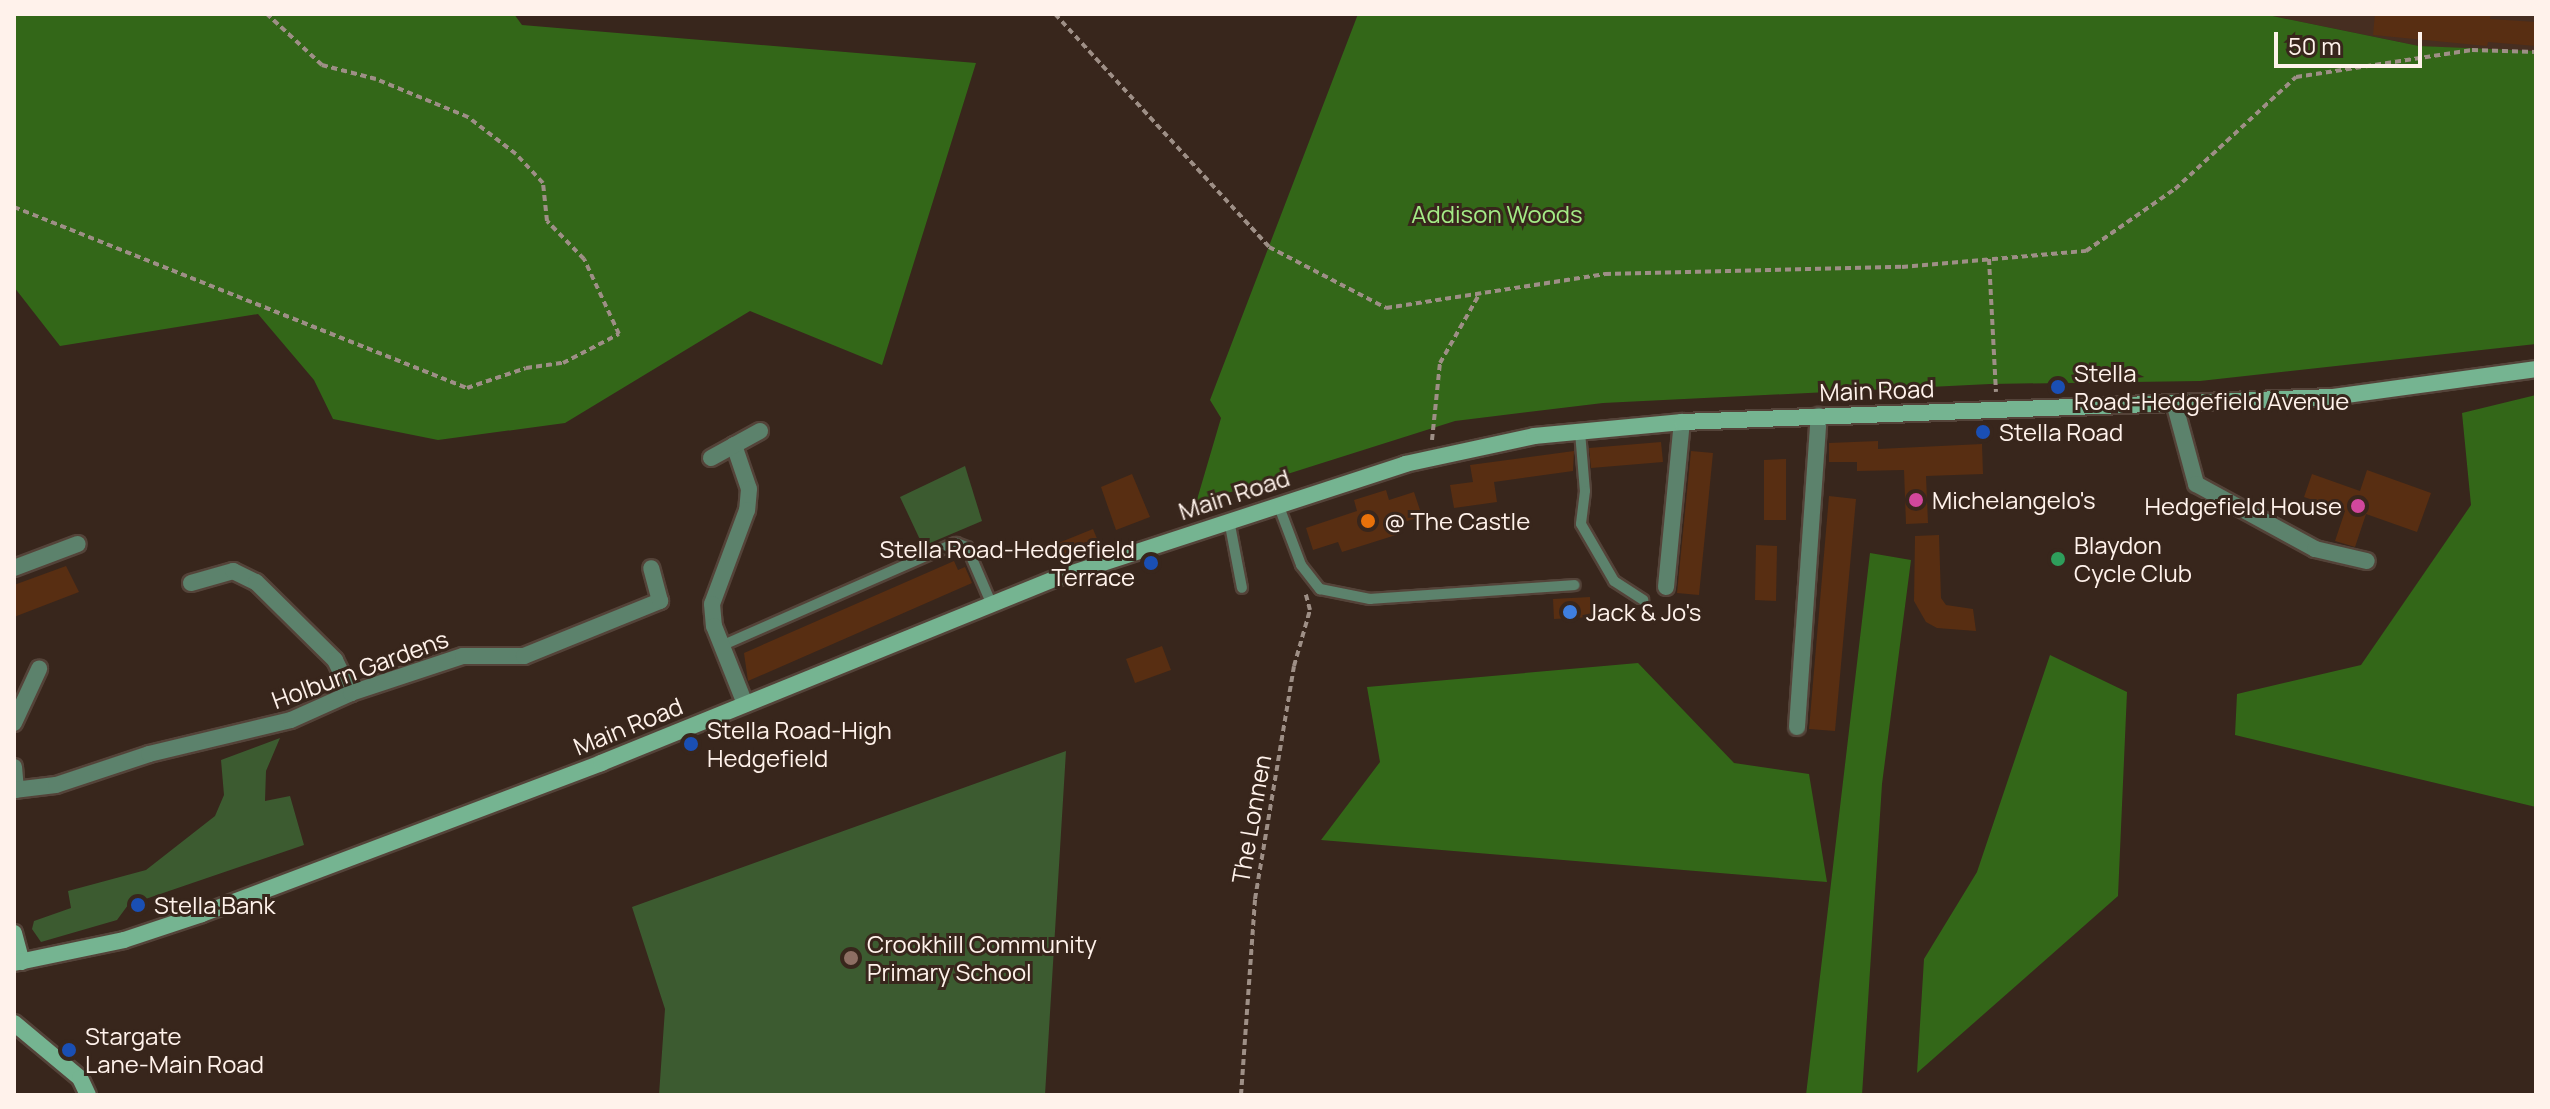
<!DOCTYPE html>
<style>
body{margin:0}
#map{position:relative;width:2550px;height:1109px;overflow:hidden;background:#38261c;font-family:Manrope,sans-serif}
div>[style]{position:absolute}
[style*='--x']{left:calc(var(--x)*1px);top:calc(var(--y)*1px);width:calc(var(--w)*1px);rotate:calc(var(--a)*1deg)}
.built>*{inset:0;background:#462e21}
.green>*{inset:0;background:#3c5b30}
.forest>*{inset:0;background:#336718}
.building>*{inset:0;background:#582e12}
.path>*{height:4px;margin-top:-2px;transform-origin:0;background:repeating-linear-gradient(90deg,#9e8f86 0 6px,transparent 0 10px)}
.roads{filter:drop-shadow(2px 0 #544339) drop-shadow(-2px 0 #544339) drop-shadow(0 2px #544339) drop-shadow(0 -2px #544339)}
.lane>*{height:10px;margin:-5px;padding:0 5px;transform-origin:5px;border-radius:5px;background:#5c826c}
.street>*{height:16px;margin:-8px;padding:0 8px;transform-origin:8px;border-radius:8px;background:#5c826c}
.secondary>*{height:16px;margin:-8px;padding:0 8px;transform-origin:8px;border-radius:8px;background:#75b491}
.dots>*{width:22px;height:22px;translate:-50% -50%;box-sizing:border-box;border:4px solid #38261c;border-radius:50%}
span{translate:-50% -50%;white-space:nowrap;text-align:center;line-height:1.15;-webkit-text-stroke:6px #38261c;paint-order:stroke}
.park-label{font-size:24px;color:#a4ec86}
.poi-label{font-size:24px;color:#fff2eb}
.left{translate:0 -50%;text-align:left}
.right{translate:-100% -50%;text-align:right}
.street-label{font-size:24px;color:#fff2eb}
.frame{position:absolute;inset:0;border:16px solid #fff2eb;pointer-events:none}
.scale{position:absolute;left:2274px;top:32px;width:148px;height:36px;box-sizing:border-box;border:4px solid #fff2eb;border-top:0;padding-left:10px;font-size:24px;line-height:28px;white-space:nowrap;color:#fff2eb;-webkit-text-stroke:6px #38261c;paint-order:stroke}
</style>
<div id="map">
<div class="built">
<i style="clip-path:polygon(2263px 14px,2536px 14px,2536px 54px,2419px 46px)"></i>
</div>
<div class="green">
<i style="clip-path:polygon(965px 466px,982px 521px,923px 546px,900px 497px)"></i>
<i style="clip-path:polygon(280px 738px,266px 771px,265px 801px,290px 796px,304px 845px,128px 905px,117px 920px,41px 942px,32px 929px,34px 921px,71px 908px,68px 891px,146px 870px,215px 816px,224px 795px,221px 760px)"></i>
<i style="clip-path:polygon(1066px 751px,1045px 1095px,659px 1095px,665px 1009px,632px 907px)"></i>
</div>
<div class="forest">
<i style="clip-path:polygon(14px 14px,514px 14px,522px 25px,976px 63px,882px 365px,750px 311px,565px 423px,438px 440px,333px 419px,314px 380px,258px 314px,60px 346px,14px 287px)"></i>
<i style="clip-path:polygon(1358px 14px,2263px 14px,2419px 46px,2536px 51px,2536px 344px,2200px 381px,1990px 384px,1603px 403px,1455px 421px,1196px 503px,1221px 418px,1210px 400px)"></i>
<i style="clip-path:polygon(2536px 395px,2536px 807px,2235px 735px,2237px 694px,2361px 665px,2471px 505px,2462px 413px)"></i>
<i style="clip-path:polygon(1870px 553px,1911px 560px,1882px 784px,1862px 1095px,1806px 1095px)"></i>
<i style="clip-path:polygon(2050px 655px,2127px 692px,2118px 896px,1917px 1073px,1924px 959px,1977px 872px)"></i>
<i style="clip-path:polygon(1638px 663px,1734px 763px,1809px 774px,1827px 882px,1321px 840px,1380px 762px,1367px 687px)"></i>
</div>
<div class="building">
<i style="clip-path:polygon(2375px 14px,2491px 14px,2490px 19px,2536px 22px,2536px 46px,2488px 42px,2487px 46px,2373px 35px)"></i>
<i style="clip-path:polygon(1878px 441px,1878px 449px,1982px 444px,1983px 474px,1926px 476px,1928px 523px,1906px 524px,1904px 470px,1857px 471px,1857px 462px,1829px 462px,1829px 443px)"></i>
<i style="clip-path:polygon(1661px 442px,1663px 462px,1591px 468px,1589px 448px)"></i>
<i style="clip-path:polygon(1574px 451px,1573px 471px,1494px 482px,1497px 502px,1454px 508px,1450px 485px,1473px 482px,1470px 465px)"></i>
<i style="clip-path:polygon(1691px 451px,1713px 453px,1699px 595px,1677px 593px)"></i>
<i style="clip-path:polygon(1786px 459px,1786px 520px,1764px 520px,1764px 460px)"></i>
<i style="clip-path:polygon(2367px 470px,2431px 493px,2417px 532px,2366px 514px,2355px 547px,2335px 541px,2345px 511px,2304px 497px,2312px 474px,2360px 491px)"></i>
<i style="clip-path:polygon(1132px 474px,1150px 517px,1116px 530px,1101px 487px)"></i>
<i style="clip-path:polygon(1386px 490px,1389px 500px,1414px 492px,1422px 516px,1393px 526px,1396px 535px,1342px 552px,1338px 542px,1313px 550px,1306px 528px,1357px 511px,1354px 500px)"></i>
<i style="clip-path:polygon(1829px 496px,1856px 499px,1835px 731px,1809px 729px)"></i>
<i style="clip-path:polygon(1093px 529px,1100px 546px,1058px 562px,1051px 546px)"></i>
<i style="clip-path:polygon(1939px 535px,1941px 598px,1946px 605px,1973px 609px,1976px 631px,1937px 628px,1926px 622px,1914px 601px,1915px 536px)"></i>
<i style="clip-path:polygon(1756px 545px,1777px 546px,1776px 601px,1755px 600px)"></i>
<i style="clip-path:polygon(954px 561px,958px 570px,965px 567px,972px 583px,748px 681px,744px 653px)"></i>
<i style="clip-path:polygon(66px 566px,79px 592px,14px 617px,14px 585px)"></i>
<i style="clip-path:polygon(1590px 597px,1591px 617px,1554px 619px,1553px 599px)"></i>
<i style="clip-path:polygon(1162px 646px,1171px 670px,1135px 683px,1126px 659px)"></i>
</div>
<div class="path">
<i style="--x:1055;--y:14;--w:316;--a:47.4"></i>
<i style="--x:1269;--y:247;--w:132;--a:27.5"></i>
<i style="--x:1386;--y:308;--w:222;--a:-8.8"></i>
<i style="--x:1605;--y:274;--w:297;--a:-1.4"></i>
<i style="--x:1902;--y:267;--w:185;--a:-5"></i>
<i style="--x:2086;--y:251;--w:108;--a:-34.9"></i>
<i style="--x:2175;--y:189;--w:165;--a:-42.8"></i>
<i style="--x:2296;--y:77;--w:178;--a:-8.7"></i>
<i style="--x:2472;--y:50;--w:64;--a:1.8"></i>
<i style="--x:14;--y:207;--w:488;--a:21.8"></i>
<i style="--x:467;--y:388;--w:62;--a:-18.7"></i>
<i style="--x:526;--y:368;--w:37;--a:-8"></i>
<i style="--x:563;--y:363;--w:63;--a:-27.4"></i>
<i style="--x:619;--y:334;--w:83;--a:-115"></i>
<i style="--x:584;--y:259;--w:53;--a:-134.2"></i>
<i style="--x:547;--y:221;--w:38;--a:-96"></i>
<i style="--x:543;--y:183;--w:40;--a:-133"></i>
<i style="--x:516;--y:154;--w:61;--a:-142.4"></i>
<i style="--x:468;--y:117;--w:100;--a:-157.6"></i>
<i style="--x:376;--y:79;--w:56;--a:-165.5"></i>
<i style="--x:322;--y:65;--w:75;--a:-137.2"></i>
<i style="--x:1989;--y:259;--w:133;--a:87"></i>
<i style="--x:1432;--y:440;--w:77;--a:-84.1"></i>
<i style="--x:1440;--y:363;--w:81;--a:-60.3"></i>
<i style="--x:1241;--y:1095;--w:196;--a:-85.9"></i>
<i style="--x:1255;--y:899;--w:236;--a:-80.5"></i>
<i style="--x:1294;--y:666;--w:58;--a:-74.1"></i>
<i style="--x:1310;--y:610;--w:16;--a:-105"></i>
</div>
<div class="roads">
<div class="lane">
<i style="--x:1580;--y:432;--w:59;--a:85.2"></i>
<i style="--x:1585;--y:491;--w:33;--a:97"></i>
<i style="--x:1581;--y:524;--w:66;--a:59.9"></i>
<i style="--x:1614;--y:581;--w:35;--a:33"></i>
<i style="--x:1278;--y:504;--w:65;--a:69.3"></i>
<i style="--x:1301;--y:565;--w:31;--a:52"></i>
<i style="--x:1320;--y:589;--w:51;--a:11.3"></i>
<i style="--x:1370;--y:599;--w:205;--a:-3.9"></i>
<i style="--x:1229;--y:520;--w:69;--a:79.2"></i>
<i style="--x:721;--y:646;--w:257;--a:-23.7"></i>
<i style="--x:956;--y:543;--w:12;--a:20"></i>
<i style="--x:967;--y:547;--w:63;--a:66.7"></i>
</div>
<div class="street">
<i style="--x:2175;--y:406;--w:81;--a:74.9"></i>
<i style="--x:2196;--y:484;--w:136;--a:28.6"></i>
<i style="--x:2315;--y:549;--w:53;--a:13"></i>
<i style="--x:734;--y:445;--w:46;--a:71.2"></i>
<i style="--x:749;--y:489;--w:21;--a:95"></i>
<i style="--x:747;--y:510;--w:100;--a:110.4"></i>
<i style="--x:712;--y:604;--w:22;--a:85"></i>
<i style="--x:714;--y:626;--w:84;--a:68.3"></i>
<i style="--x:711;--y:458;--w:56;--a:-28.9"></i>
<i style="--x:14;--y:568;--w:68;--a:-20.6"></i>
<i style="--x:191;--y:583;--w:44;--a:-15.9"></i>
<i style="--x:233;--y:571;--w:25;--a:26"></i>
<i style="--x:256;--y:582;--w:111;--a:44.6"></i>
<i style="--x:335;--y:660;--w:37;--a:64"></i>
<i style="--x:1666;--y:587;--w:166;--a:-84.5"></i>
<i style="--x:14;--y:723;--w:60;--a:-65.2"></i>
<i style="--x:1797;--y:727;--w:312;--a:-86"></i>
<i style="--x:14;--y:767;--w:23;--a:85"></i>
<i style="--x:14;--y:790;--w:42;--a:-6.8"></i>
<i style="--x:56;--y:785;--w:98;--a:-18.4"></i>
<i style="--x:149;--y:754;--w:146;--a:-13.5"></i>
<i style="--x:291;--y:720;--w:66;--a:-24.2"></i>
<i style="--x:351;--y:693;--w:118;--a:-18.3"></i>
<i style="--x:463;--y:656;--w:61;--a:0"></i>
<i style="--x:524;--y:656;--w:147;--a:-22"></i>
<i style="--x:660;--y:601;--w:34;--a:-105"></i>
</div>
<div class="secondary">
<i style="--x:14;--y:933;--w:30;--a:75"></i>
<i style="--x:14;--y:963;--w:112;--a:-11.8"></i>
<i style="--x:124;--y:940;--w:82;--a:-18.4"></i>
<i style="--x:202;--y:914;--w:427;--a:-20.7"></i>
<i style="--x:601;--y:763;--w:492;--a:-22.1"></i>
<i style="--x:1057;--y:578;--w:366;--a:-18.1"></i>
<i style="--x:1405;--y:464;--w:132;--a:-12.2"></i>
<i style="--x:1534;--y:436;--w:149;--a:-5.4"></i>
<i style="--x:1682;--y:422;--w:650;--a:-2.2"></i>
<i style="--x:2332;--y:397;--w:206;--a:-7.8"></i>
<i style="--x:14;--y:1023;--w:86;--a:39.8"></i>
<i style="--x:80;--y:1078;--w:19;--a:65"></i>
</div>
</div>
<div class="dots">
<i style="left:2058px;top:387px;background:#1a4fb4"></i>
<i style="left:1983px;top:432px;background:#1a4fb4"></i>
<i style="left:1916px;top:500px;background:#d1479c"></i>
<i style="left:2358px;top:506px;background:#d1479c"></i>
<i style="left:1368px;top:521px;background:#e8710a"></i>
<i style="left:2058px;top:559px;background:#2e9e5b"></i>
<i style="left:1151px;top:563px;background:#1a4fb4"></i>
<i style="left:1570px;top:612px;background:#3f7fe0"></i>
<i style="left:691px;top:744px;background:#1a4fb4"></i>
<i style="left:138px;top:905px;background:#1a4fb4"></i>
<i style="left:851px;top:958px;background:#8d6e63"></i>
<i style="left:69px;top:1050px;background:#1a4fb4"></i>
</div>
<div class="park-label">
<span style="left:1497px;top:214px">Addison Woods</span>
</div>
<div class="poi-label">
<span class="left" style="left:2074px;top:387px">Stella<br>Road-Hedgefield Avenue</span>
<span class="left" style="left:1999px;top:432px">Stella Road</span>
<span class="left" style="left:1932px;top:500px">Michelangelo's</span>
<span class="right" style="left:2342px;top:506px">Hedgefield House</span>
<span class="left" style="left:1384px;top:521px">@ The Castle</span>
<span class="left" style="left:2074px;top:559px">Blaydon<br>Cycle Club</span>
<span class="right" style="left:1135px;top:563px">Stella Road-Hedgefield<br>Terrace</span>
<span class="left" style="left:1586px;top:612px">Jack &amp; Jo's</span>
<span class="left" style="left:707px;top:744px">Stella Road-High<br>Hedgefield</span>
<span class="left" style="left:154px;top:905px">Stella Bank</span>
<span class="left" style="left:867px;top:958px">Crookhill Community<br>Primary School</span>
<span class="left" style="left:85px;top:1050px">Stargate<br>Lane-Main Road</span>
</div>
<div class="street-label">
<span style="left:1877px;top:390px;rotate:-2deg">Main Road</span>
<span style="left:1234px;top:494px;rotate:-18deg">Main Road</span>
<span style="left:360px;top:669px;rotate:-20deg">Holburn Gardens</span>
<span style="left:628px;top:726px;rotate:-22deg">Main Road</span>
<span style="left:1251px;top:819px;rotate:-80deg">The Lonnen</span>
</div>
<div class="frame"></div>
<div class="scale">50 m</div>
</div>
